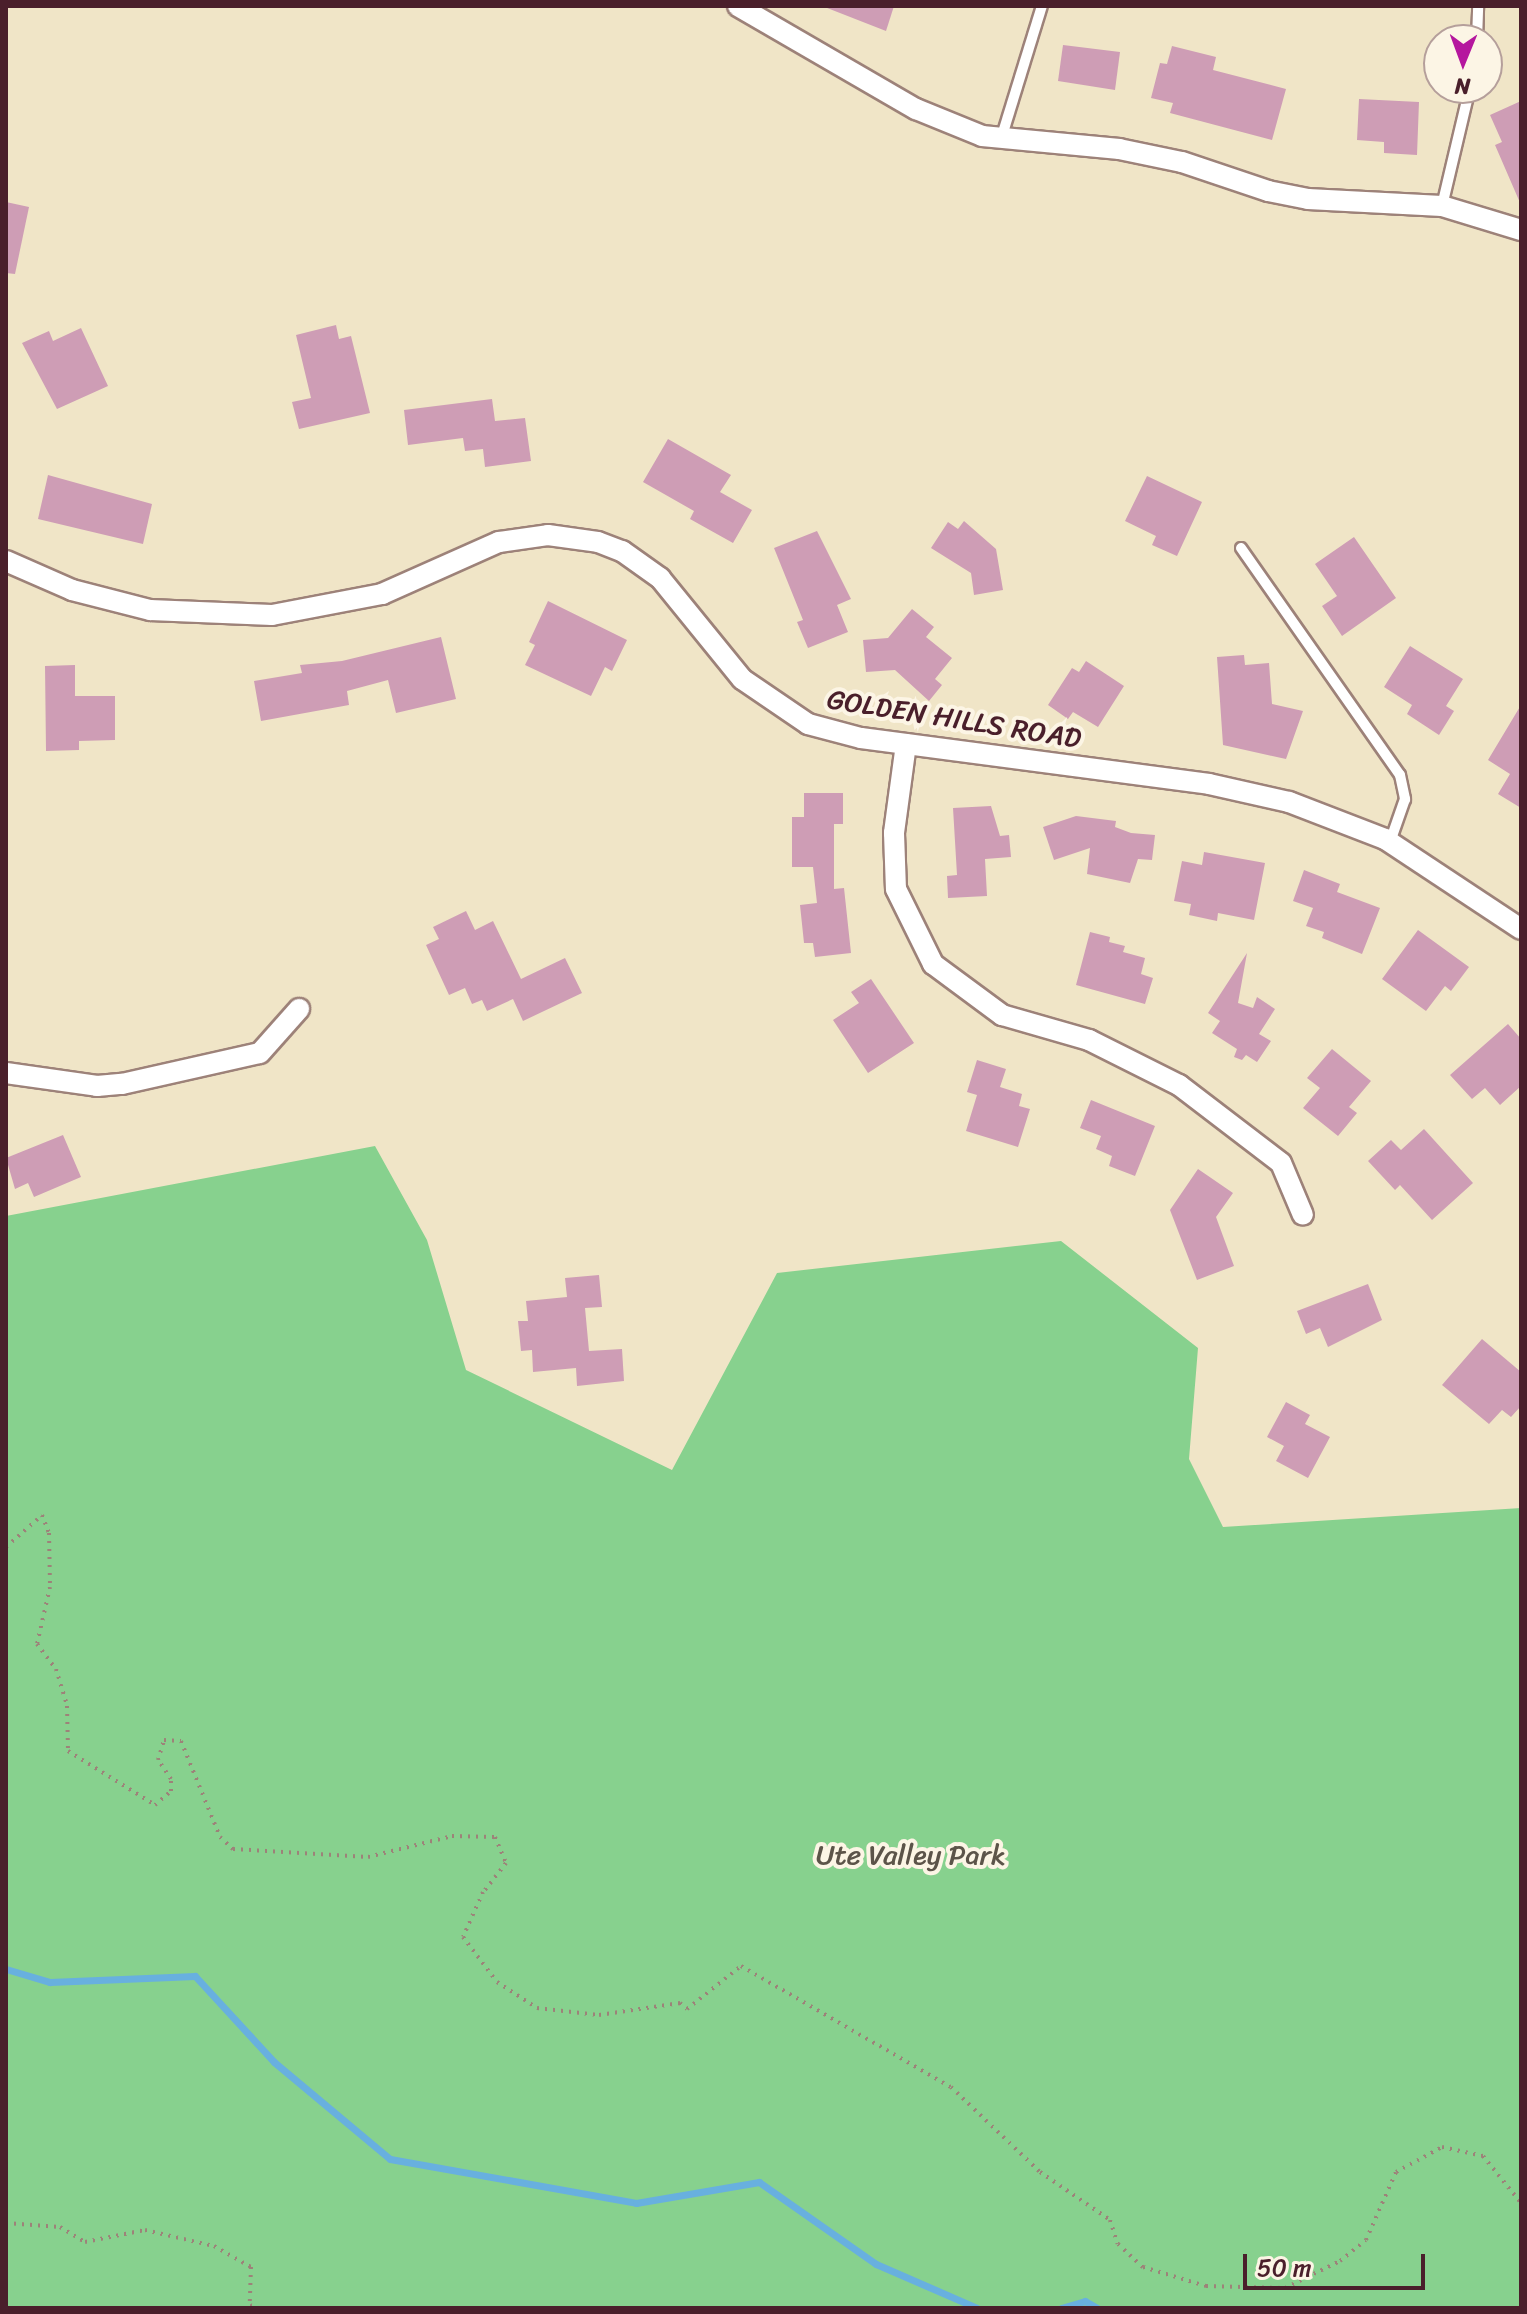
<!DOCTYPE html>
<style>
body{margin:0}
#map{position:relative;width:1527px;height:2314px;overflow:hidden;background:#f0e5c7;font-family:Sriracha,sans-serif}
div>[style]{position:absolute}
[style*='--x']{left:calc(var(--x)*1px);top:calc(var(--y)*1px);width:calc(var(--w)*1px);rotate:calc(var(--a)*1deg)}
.green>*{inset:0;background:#87d18e}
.stream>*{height:7px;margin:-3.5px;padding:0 3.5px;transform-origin:3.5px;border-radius:3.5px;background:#68b0df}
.building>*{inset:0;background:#ce9db5}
.path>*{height:4px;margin-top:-2px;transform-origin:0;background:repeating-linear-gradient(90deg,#9d8279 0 2px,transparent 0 8px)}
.roads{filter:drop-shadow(2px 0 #9d8279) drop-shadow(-2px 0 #9d8279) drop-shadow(0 2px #9d8279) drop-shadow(0 -2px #9d8279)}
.lane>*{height:10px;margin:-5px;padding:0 5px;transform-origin:5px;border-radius:5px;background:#fff}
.street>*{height:20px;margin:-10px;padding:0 10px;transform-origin:10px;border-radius:10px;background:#fff}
span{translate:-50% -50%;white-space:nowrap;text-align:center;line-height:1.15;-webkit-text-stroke:8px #fcf5e5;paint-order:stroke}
.street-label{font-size:28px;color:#4a1f2b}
.park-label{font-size:28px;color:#5c5449}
.frame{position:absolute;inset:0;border:8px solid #4a1f2b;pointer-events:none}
.north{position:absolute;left:1423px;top:24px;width:80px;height:80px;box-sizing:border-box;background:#fcf5e5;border:2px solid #b59f9b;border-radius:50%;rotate:181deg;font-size:22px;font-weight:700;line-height:32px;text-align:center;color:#4a1f2b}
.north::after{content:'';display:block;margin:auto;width:28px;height:36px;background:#b5179e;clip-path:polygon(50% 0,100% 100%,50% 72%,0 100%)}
.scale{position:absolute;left:1243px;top:2254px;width:182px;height:36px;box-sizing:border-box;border:4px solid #4a1f2b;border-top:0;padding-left:10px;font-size:24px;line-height:28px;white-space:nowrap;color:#4a1f2b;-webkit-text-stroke:6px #fcf5e5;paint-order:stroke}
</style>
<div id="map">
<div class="green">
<i style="clip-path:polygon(375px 1146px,427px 1240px,466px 1370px,672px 1470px,777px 1273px,1061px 1241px,1198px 1348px,1189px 1459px,1223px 1527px,1521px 1508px,1521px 2308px,6px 2308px,6px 1216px)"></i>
</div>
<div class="stream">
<i style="--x:6;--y:1969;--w:46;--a:16.5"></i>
<i style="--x:50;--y:1982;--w:145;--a:-2.4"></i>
<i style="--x:195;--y:1976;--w:117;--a:47.4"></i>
<i style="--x:274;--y:2062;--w:151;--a:39.9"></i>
<i style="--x:390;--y:2159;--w:250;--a:10.1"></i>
<i style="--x:636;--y:2203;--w:125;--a:-9.7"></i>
<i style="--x:759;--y:2182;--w:143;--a:35"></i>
<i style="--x:876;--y:2264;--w:110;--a:23.5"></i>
<i style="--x:1061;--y:2308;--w:25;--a:-16"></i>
<i style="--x:1085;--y:2301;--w:14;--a:30"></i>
</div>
<div class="building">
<i style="clip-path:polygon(822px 6px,894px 6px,886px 31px)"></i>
<i style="clip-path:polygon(1063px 45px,1120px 52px,1115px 90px,1058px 81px)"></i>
<i style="clip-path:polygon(1172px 46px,1216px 57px,1213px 70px,1286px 89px,1272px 140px,1170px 113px,1173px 103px,1151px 98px,1160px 63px,1167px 64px)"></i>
<i style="clip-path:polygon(1359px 99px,1419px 102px,1417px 155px,1384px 153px,1384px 142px,1357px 140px)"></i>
<i style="clip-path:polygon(1521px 101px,1521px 205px,1495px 145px,1502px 142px,1490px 115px)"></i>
<i style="clip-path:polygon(6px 202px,29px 207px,15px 274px,6px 273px)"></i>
<i style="clip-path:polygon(336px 325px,339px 339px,351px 336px,370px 413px,299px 429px,292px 402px,311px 398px,296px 335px)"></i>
<i style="clip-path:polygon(81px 328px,108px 386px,57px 409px,22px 343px,49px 331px,53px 341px)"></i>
<i style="clip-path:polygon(492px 399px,495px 421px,525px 418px,531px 461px,485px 467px,483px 449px,465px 451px,463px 438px,408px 445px,404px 410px)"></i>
<i style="clip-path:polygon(668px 439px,731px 475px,720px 492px,752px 510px,733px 543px,690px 519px,694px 511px,643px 482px)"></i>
<i style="clip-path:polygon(48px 475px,152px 504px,143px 544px,38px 519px)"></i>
<i style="clip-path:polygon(1147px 476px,1202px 502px,1177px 556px,1152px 545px,1156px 536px,1125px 521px)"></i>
<i style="clip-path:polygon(964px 521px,996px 549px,1003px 590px,974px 595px,971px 573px,931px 548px,948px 522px,958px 529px)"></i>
<i style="clip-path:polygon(817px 531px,851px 599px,837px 605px,848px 632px,808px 648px,797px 622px,803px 620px,774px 548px)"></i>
<i style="clip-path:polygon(1354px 537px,1396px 598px,1342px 636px,1322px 606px,1337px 596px,1315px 564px)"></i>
<i style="clip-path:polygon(548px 601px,627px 640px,612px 671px,605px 667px,591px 696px,525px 665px,535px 645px,529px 642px)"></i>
<i style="clip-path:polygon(912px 609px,934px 627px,926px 637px,952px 658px,935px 679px,942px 685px,929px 701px,895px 670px,866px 672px,863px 640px,888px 638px)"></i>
<i style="clip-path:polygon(441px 637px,456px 699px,396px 713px,388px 680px,347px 691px,349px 705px,261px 721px,254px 681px,302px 673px,300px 665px,342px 661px)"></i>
<i style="clip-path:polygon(1410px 646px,1463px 679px,1446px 706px,1454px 711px,1439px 735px,1407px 714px,1412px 705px,1384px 687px)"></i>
<i style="clip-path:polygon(1244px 655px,1245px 665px,1269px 663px,1272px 704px,1303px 711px,1286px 759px,1223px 745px,1217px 657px)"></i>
<i style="clip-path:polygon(1086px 661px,1124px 686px,1098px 727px,1073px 712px,1068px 719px,1048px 705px,1072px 668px,1079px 672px)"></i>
<i style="clip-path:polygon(75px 665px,75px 696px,115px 696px,115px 740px,79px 741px,79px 750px,46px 751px,45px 666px)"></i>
<i style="clip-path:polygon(1521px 705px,1521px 808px,1498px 794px,1510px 774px,1488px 760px)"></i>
<i style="clip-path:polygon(804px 793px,843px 793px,843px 824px,834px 824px,834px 889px,844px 888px,851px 953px,815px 957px,813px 943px,804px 943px,800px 905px,817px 903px,813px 867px,792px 867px,792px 817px,804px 817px)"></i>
<i style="clip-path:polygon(991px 806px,1000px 836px,1009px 835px,1011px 857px,985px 859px,987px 896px,948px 898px,947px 876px,957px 875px,953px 808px)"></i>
<i style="clip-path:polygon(1076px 816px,1116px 821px,1115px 827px,1131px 833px,1155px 835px,1152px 860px,1138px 859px,1130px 883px,1087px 874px,1090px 848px,1054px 860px,1043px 827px)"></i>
<i style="clip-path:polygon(1204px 852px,1265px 863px,1254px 920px,1218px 913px,1217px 921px,1189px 915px,1191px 904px,1174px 901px,1182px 861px,1202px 865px)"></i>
<i style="clip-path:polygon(1304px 870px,1340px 884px,1337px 892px,1380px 908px,1362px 954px,1322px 938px,1324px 932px,1306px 926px,1313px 908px,1293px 901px)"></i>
<i style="clip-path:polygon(466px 911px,475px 930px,493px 921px,521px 979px,565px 958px,582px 993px,523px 1021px,513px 999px,487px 1011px,482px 1000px,472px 1004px,465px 988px,449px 995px,426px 945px,439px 939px,433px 927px)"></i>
<i style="clip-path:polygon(1418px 930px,1469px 967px,1451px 991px,1445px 986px,1426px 1011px,1382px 979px)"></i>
<i style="clip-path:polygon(1090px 932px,1110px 937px,1109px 942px,1125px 946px,1123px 952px,1145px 958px,1141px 974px,1153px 978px,1145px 1004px,1076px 985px)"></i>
<i style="clip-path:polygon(1247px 953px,1238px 1003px,1253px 1008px,1257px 997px,1275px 1009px,1259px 1034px,1271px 1041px,1257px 1062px,1246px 1055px,1242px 1060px,1234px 1057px,1237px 1049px,1212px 1033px,1220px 1021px,1208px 1013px)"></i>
<i style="clip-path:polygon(871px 979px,914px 1043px,868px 1073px,833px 1020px,859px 1003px,851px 992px)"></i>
<i style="clip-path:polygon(1508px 1024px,1521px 1039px,1521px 1086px,1500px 1105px,1485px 1088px,1472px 1099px,1450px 1075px)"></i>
<i style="clip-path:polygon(1332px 1049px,1371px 1081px,1349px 1107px,1357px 1113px,1338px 1136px,1303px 1108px,1320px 1088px,1307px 1078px)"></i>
<i style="clip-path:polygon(977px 1060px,1006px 1069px,1000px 1087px,1022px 1094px,1019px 1106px,1030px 1109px,1018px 1147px,966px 1131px,977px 1095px,967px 1092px)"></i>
<i style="clip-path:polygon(1091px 1100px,1155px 1126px,1135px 1176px,1109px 1166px,1112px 1156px,1096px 1149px,1101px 1136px,1080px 1128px)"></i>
<i style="clip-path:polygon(1424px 1129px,1473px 1183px,1432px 1220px,1400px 1185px,1395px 1190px,1368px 1161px,1391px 1140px,1401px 1150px)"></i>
<i style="clip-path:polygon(63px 1135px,81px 1177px,34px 1197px,28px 1183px,15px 1189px,6px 1158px)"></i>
<i style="clip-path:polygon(1198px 1169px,1233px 1193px,1216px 1217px,1234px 1266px,1197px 1280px,1170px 1210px)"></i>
<i style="clip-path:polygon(599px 1275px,602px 1307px,585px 1308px,589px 1351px,622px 1349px,624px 1381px,577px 1386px,576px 1368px,533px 1372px,532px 1350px,521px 1351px,518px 1321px,528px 1321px,526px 1301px,567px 1297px,565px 1278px)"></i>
<i style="clip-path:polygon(1368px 1284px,1382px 1320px,1328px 1347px,1320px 1328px,1306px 1334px,1297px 1311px)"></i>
<i style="clip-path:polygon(1482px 1339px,1521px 1372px,1521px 1406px,1511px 1417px,1502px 1410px,1489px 1424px,1442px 1385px)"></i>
<i style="clip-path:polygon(1286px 1402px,1310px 1415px,1305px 1424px,1330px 1437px,1308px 1478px,1276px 1461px,1284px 1446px,1267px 1437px)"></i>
</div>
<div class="path">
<i style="--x:6;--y:1547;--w:48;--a:-41.6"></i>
<i style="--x:42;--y:1515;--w:19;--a:69"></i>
<i style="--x:49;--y:1533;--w:54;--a:88.9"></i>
<i style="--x:50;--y:1587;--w:58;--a:102.8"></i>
<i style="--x:37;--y:1644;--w:31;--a:53"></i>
<i style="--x:56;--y:1669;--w:39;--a:73"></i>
<i style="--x:67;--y:1706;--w:45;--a:88.7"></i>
<i style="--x:68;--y:1751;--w:102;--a:31.8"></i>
<i style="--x:155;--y:1805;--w:21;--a:-41"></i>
<i style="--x:171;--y:1791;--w:12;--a:-90"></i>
<i style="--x:171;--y:1779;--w:23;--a:-124"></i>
<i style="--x:158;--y:1760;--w:21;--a:-73"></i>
<i style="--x:164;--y:1740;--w:17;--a:3"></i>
<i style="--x:181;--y:1741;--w:104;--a:67.9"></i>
<i style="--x:220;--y:1837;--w:18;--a:43"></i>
<i style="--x:233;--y:1849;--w:135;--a:3.4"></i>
<i style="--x:368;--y:1857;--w:87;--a:-14"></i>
<i style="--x:452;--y:1836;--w:43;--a:1.3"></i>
<i style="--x:495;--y:1837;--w:28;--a:67"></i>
<i style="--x:506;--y:1863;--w:37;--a:128"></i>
<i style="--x:483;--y:1892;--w:49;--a:114"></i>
<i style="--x:463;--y:1937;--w:56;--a:52.9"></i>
<i style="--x:497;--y:1982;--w:48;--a:33"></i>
<i style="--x:537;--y:2008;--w:62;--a:6.4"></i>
<i style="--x:599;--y:2015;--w:82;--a:-8.4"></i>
<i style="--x:680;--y:2003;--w:9;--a:41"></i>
<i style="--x:687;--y:2009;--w:69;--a:-38.5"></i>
<i style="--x:741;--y:1966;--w:242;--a:30"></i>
<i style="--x:951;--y:2087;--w:123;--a:43.7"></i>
<i style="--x:1040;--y:2172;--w:85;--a:34.4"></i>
<i style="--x:1110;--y:2220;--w:25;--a:72"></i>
<i style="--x:1118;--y:2244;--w:34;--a:43"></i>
<i style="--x:1143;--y:2267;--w:66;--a:16.8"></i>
<i style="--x:1206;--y:2286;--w:79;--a:1.5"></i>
<i style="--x:1285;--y:2288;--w:61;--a:-26.1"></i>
<i style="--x:1340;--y:2261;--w:33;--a:-39"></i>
<i style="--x:1366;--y:2240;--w:74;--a:-66.2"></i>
<i style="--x:1396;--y:2172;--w:52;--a:-28.5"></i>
<i style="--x:1442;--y:2147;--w:42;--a:12.4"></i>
<i style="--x:1483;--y:2156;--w:60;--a:51"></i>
<i style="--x:6;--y:2223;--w:54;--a:4.2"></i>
<i style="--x:60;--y:2227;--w:29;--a:31"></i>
<i style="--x:85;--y:2242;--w:61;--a:-11.3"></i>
<i style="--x:145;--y:2230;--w:71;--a:13.1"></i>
<i style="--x:214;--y:2246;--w:43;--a:29.6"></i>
<i style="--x:251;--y:2267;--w:38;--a:92"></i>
<i style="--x:250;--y:2305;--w:9;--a:21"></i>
<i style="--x:303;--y:2308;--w:22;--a:0"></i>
</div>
<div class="roads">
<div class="lane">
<i style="--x:1477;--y:40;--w:34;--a:-88"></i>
<i style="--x:1001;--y:139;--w:139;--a:-72.9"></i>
<i style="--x:1442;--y:206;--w:121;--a:-76.7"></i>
<i style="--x:1241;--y:548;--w:277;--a:55"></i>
<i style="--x:1400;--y:775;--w:25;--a:78"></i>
<i style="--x:1405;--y:799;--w:46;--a:109.2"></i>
</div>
<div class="street">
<i style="--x:738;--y:6;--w:206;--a:30.1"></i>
<i style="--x:916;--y:109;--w:71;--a:22.2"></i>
<i style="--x:982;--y:136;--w:138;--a:5.4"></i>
<i style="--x:1119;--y:149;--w:64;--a:11.7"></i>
<i style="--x:1182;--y:162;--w:91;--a:18.6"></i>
<i style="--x:1268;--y:191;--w:41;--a:11.3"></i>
<i style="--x:1308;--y:199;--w:134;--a:3"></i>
<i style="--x:1442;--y:206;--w:83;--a:16.9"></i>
<i style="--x:6;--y:561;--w:72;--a:23.7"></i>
<i style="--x:72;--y:590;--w:81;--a:14.4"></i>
<i style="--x:150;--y:610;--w:122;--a:2.3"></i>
<i style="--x:272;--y:615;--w:112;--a:-10.8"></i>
<i style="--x:382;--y:594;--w:128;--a:-24"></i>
<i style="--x:499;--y:542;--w:49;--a:-8.1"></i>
<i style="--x:548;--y:535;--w:50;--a:8"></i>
<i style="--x:598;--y:542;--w:26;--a:21"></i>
<i style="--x:622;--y:551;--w:47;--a:35.4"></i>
<i style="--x:660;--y:578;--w:130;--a:50.9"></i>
<i style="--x:742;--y:679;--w:80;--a:34.3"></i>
<i style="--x:808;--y:724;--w:55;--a:14.8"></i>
<i style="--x:861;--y:738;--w:351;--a:7.5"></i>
<i style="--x:1209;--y:784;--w:82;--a:12.7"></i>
<i style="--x:1289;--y:802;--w:103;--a:21.1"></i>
<i style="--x:1385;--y:839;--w:163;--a:33.5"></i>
<i style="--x:906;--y:744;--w:90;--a:97.7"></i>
<i style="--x:894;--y:833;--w:56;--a:88"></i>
<i style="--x:896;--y:889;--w:84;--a:63.7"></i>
<i style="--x:933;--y:964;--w:86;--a:36.5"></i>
<i style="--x:1002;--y:1015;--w:91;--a:16"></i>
<i style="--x:1089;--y:1040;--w:101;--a:26.6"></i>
<i style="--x:1179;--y:1085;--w:128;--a:37.4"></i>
<i style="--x:1281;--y:1163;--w:56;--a:67.1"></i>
<i style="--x:6;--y:1073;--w:92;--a:8.1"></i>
<i style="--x:97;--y:1086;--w:25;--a:-5"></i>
<i style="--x:122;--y:1084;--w:141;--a:-12.7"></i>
<i style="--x:260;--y:1053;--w:59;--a:-48.4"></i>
</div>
</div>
<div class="street-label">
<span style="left:954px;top:719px;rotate:9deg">GOLDEN HILLS ROAD</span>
</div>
<div class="park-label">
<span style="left:911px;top:1855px">Ute Valley Park</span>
</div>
<div class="frame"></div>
<div class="north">N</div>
<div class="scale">50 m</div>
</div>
